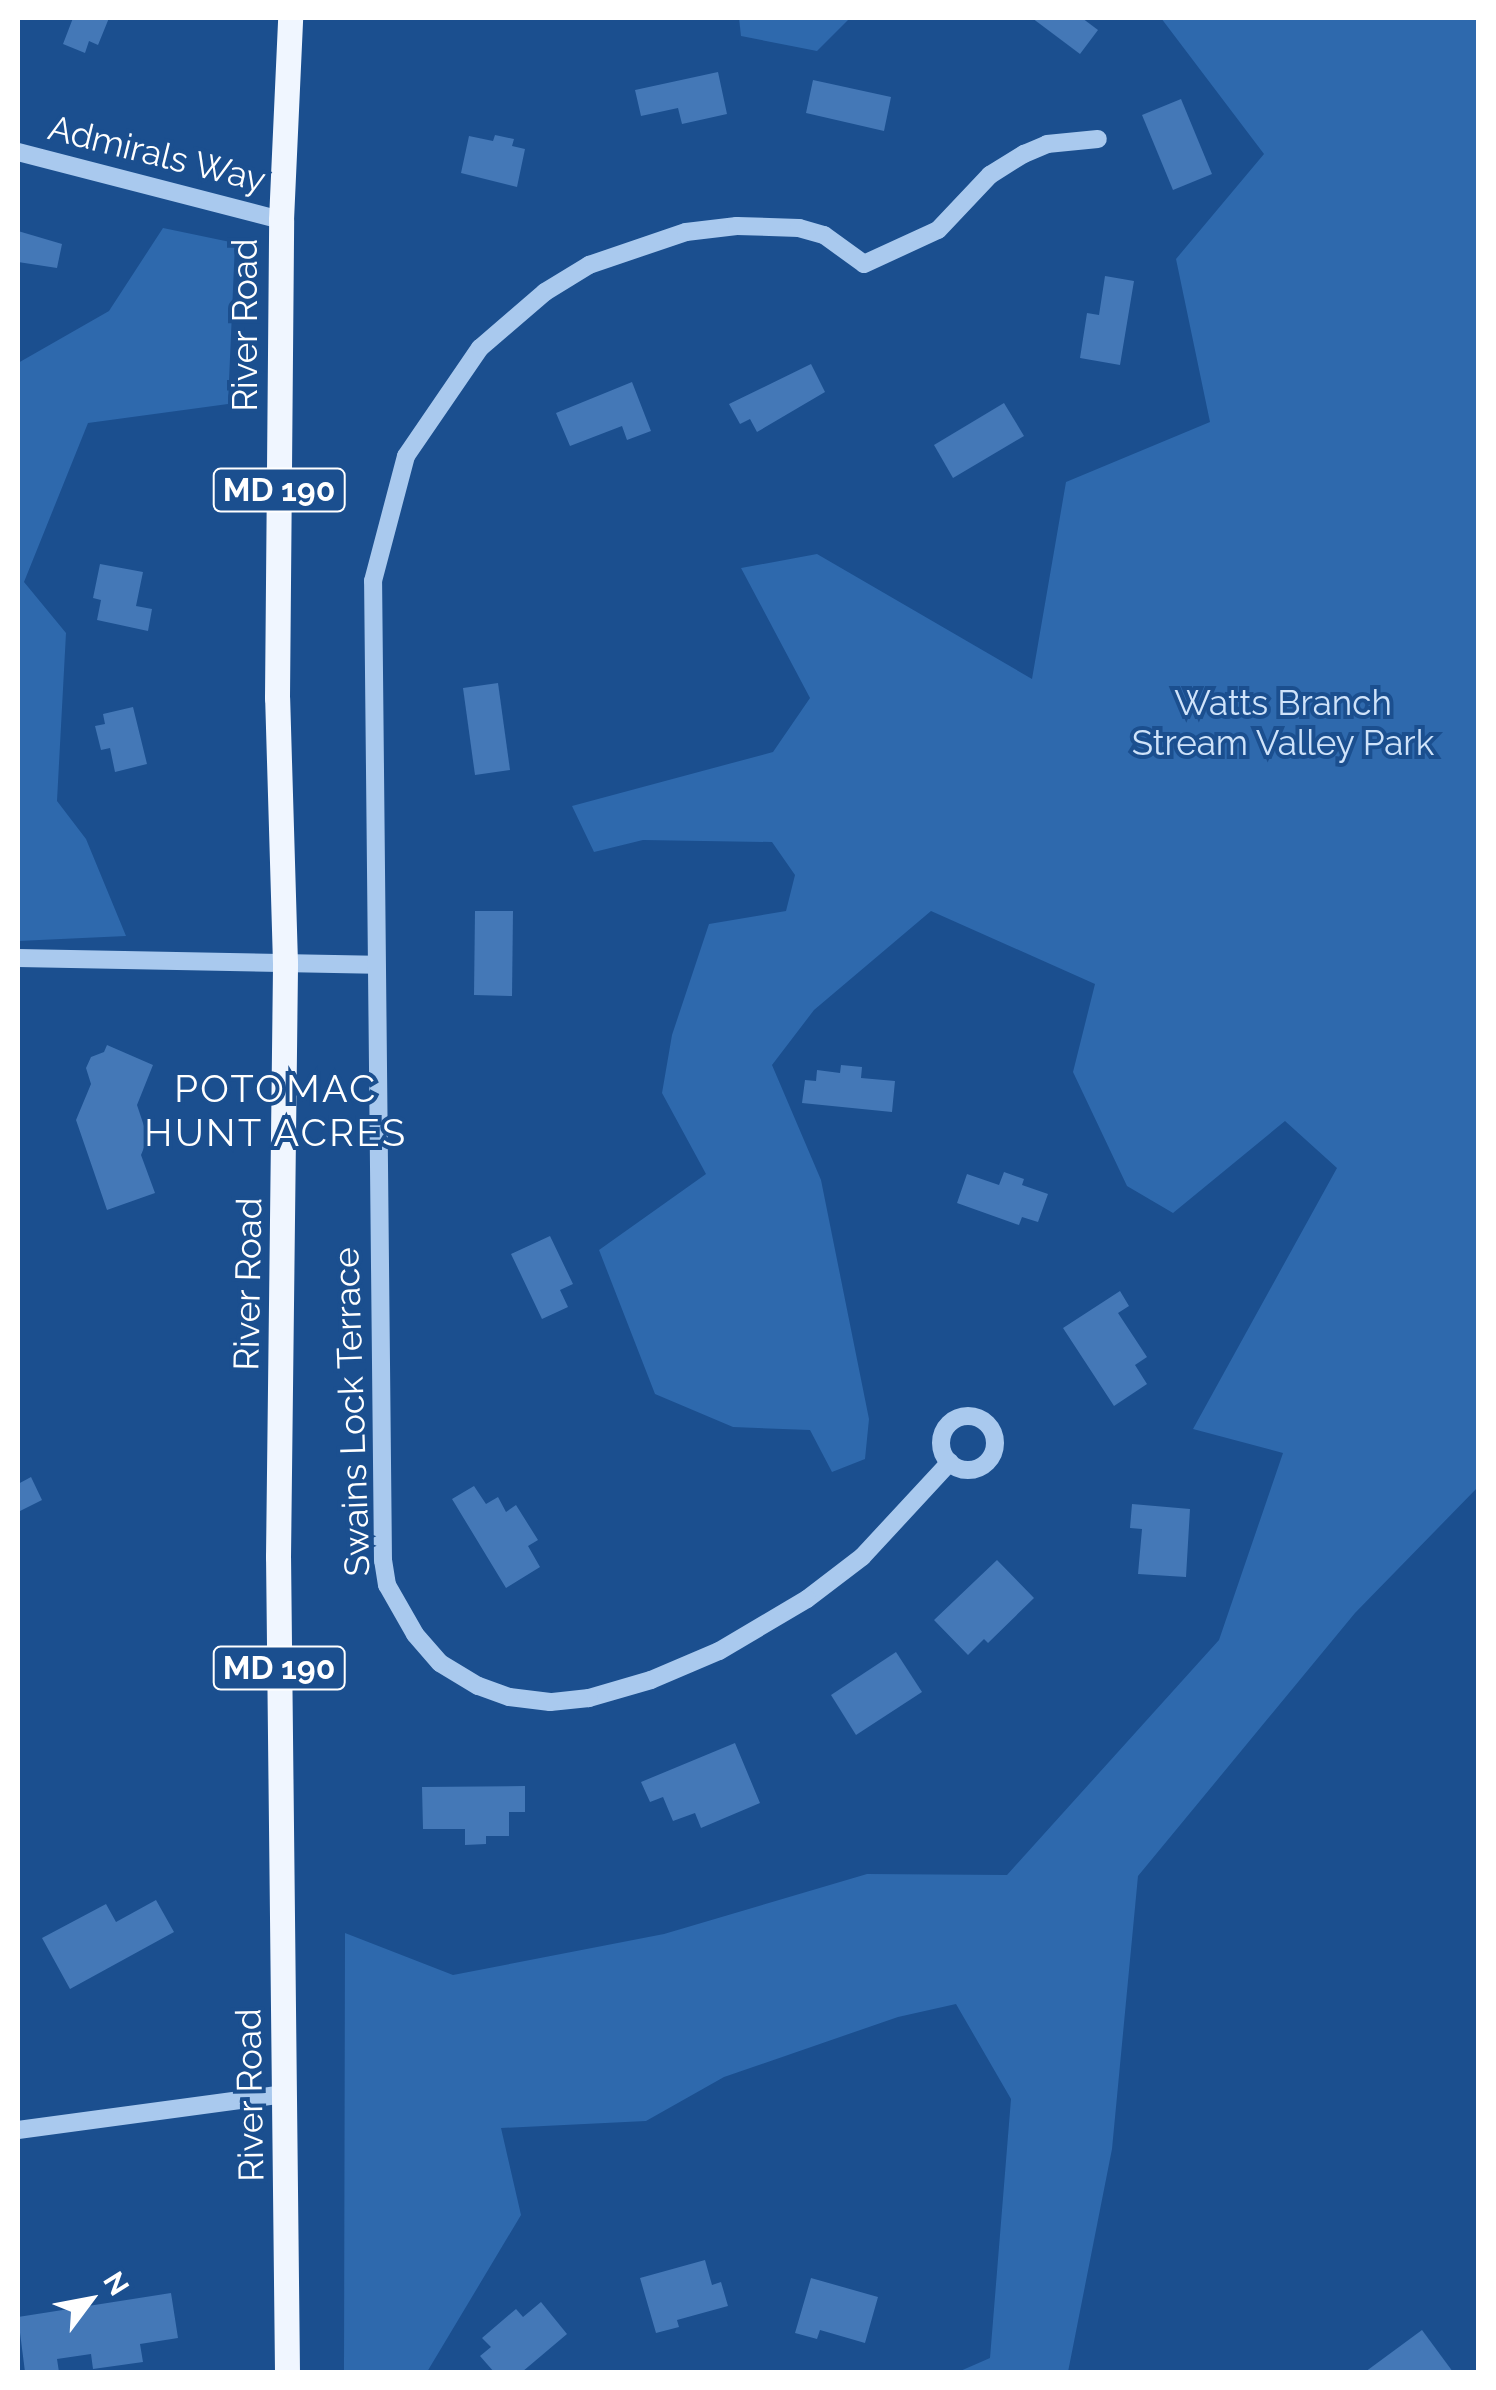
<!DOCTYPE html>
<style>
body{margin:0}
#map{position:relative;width:1496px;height:2390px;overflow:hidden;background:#1b4f8f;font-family:Raleway,sans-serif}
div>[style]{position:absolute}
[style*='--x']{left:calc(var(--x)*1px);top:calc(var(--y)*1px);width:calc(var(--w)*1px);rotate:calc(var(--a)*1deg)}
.green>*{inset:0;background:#2e69ad}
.building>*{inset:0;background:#4478b7}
.minor>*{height:18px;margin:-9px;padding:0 9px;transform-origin:9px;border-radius:9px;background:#a9c9ee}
.minor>.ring{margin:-9px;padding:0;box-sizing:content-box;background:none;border:18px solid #a9c9ee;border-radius:50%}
.major>*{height:25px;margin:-12.5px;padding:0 12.5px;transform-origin:12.5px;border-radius:12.5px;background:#f0f6ff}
span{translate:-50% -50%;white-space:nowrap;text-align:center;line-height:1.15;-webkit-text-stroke:8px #1b4f8f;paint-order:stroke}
.shield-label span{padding:2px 8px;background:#1b4f8f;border:2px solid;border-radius:8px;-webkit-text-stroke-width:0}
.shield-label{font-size:32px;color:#fff;font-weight:700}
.street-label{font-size:35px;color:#fff}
.park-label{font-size:35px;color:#cfe3fa}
.neighbourhood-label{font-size:38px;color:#fff;letter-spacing:2.5px}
.frame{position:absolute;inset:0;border:20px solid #fff;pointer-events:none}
.north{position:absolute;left:40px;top:2250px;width:100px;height:100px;-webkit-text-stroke:8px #1b4f8f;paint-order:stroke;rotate:58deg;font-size:28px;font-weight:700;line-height:40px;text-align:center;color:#fff}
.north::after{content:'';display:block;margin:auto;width:35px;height:45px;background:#fff;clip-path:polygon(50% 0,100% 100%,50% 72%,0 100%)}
</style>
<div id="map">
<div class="green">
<i style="clip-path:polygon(739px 18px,850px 18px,817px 51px,741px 36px)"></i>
<i style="clip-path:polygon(1161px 18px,1478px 18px,1478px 1487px,1355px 1613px,1138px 1876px,1112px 2149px,1068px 2372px,958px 2372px,990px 2358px,1011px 2099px,956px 2004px,898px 2017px,724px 2077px,646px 2121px,501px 2128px,521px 2215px,427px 2372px,344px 2372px,345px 1933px,453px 1975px,664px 1934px,867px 1874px,1007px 1875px,1219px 1640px,1283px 1453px,1193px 1429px,1337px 1168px,1285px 1121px,1173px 1213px,1127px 1186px,1073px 1072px,1095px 984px,931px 911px,814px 1010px,772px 1065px,821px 1180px,869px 1419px,865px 1459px,832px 1472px,810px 1430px,733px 1427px,655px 1394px,599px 1250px,706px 1174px,662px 1093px,672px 1035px,709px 924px,786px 911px,795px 875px,772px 842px,643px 840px,594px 852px,572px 806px,773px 752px,810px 698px,741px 568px,817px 554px,1032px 679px,1066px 482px,1210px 422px,1176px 259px,1264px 154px)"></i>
<i style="clip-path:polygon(163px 228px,235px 243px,228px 404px,88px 423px,24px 582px,66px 633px,57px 801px,86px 839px,126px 936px,18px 941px,18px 363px,109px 311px)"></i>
</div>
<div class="building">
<i style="clip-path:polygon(73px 18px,109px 18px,98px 45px,89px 41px,85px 53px,63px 44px)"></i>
<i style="clip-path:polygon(1032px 18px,1082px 18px,1098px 30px,1080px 54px)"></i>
<i style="clip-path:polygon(718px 72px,727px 114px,682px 124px,678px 108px,641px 116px,635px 90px)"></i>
<i style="clip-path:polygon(813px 80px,891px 97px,884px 131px,806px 113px)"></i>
<i style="clip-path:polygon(1181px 99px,1212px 174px,1173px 190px,1142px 115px)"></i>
<i style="clip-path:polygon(495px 135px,514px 139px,512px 146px,525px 149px,517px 187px,461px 173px,469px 136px,493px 141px)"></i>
<i style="clip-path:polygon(18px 231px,62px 244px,57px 268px,18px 262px)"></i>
<i style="clip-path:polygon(1105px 276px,1134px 281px,1120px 365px,1080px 358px,1087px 313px,1099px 315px)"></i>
<i style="clip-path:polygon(811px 364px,825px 392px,757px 432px,750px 419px,740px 424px,729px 404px)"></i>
<i style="clip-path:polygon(632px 382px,651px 431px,627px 440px,622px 426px,570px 446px,556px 413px)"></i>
<i style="clip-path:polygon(1004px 403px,1024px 436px,953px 478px,934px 445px)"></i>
<i style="clip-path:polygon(100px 564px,143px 572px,136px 606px,152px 609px,148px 631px,97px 620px,101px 600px,93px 598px)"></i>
<i style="clip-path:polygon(498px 683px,510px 770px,475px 775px,463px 688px)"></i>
<i style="clip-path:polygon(133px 707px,147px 764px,115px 772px,110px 748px,101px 750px,95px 726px,105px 724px,103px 714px)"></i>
<i style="clip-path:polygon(475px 911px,513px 911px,512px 996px,474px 995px)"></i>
<i style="clip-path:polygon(107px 1045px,153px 1065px,137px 1105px,148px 1138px,141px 1155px,155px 1193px,107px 1210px,76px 1120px,91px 1084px,86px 1068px,91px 1057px,104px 1052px)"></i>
<i style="clip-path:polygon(841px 1065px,862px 1067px,861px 1078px,895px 1081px,892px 1112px,802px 1103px,805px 1080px,816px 1081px,817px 1070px,840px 1073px)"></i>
<i style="clip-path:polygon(1004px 1172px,1024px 1179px,1022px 1185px,1048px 1194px,1038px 1222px,1022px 1217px,1019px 1225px,957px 1203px,967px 1174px,999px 1185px)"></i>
<i style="clip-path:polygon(550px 1236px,573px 1284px,560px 1290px,568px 1307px,542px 1319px,511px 1254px)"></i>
<i style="clip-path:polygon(1120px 1291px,1129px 1306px,1118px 1313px,1147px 1357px,1135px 1365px,1147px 1384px,1114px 1406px,1063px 1328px)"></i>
<i style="clip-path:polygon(31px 1477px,42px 1500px,18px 1512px,18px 1484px)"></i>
<i style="clip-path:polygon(474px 1486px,486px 1504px,498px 1497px,506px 1512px,516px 1505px,538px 1540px,528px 1546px,540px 1567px,506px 1588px,452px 1499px)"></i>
<i style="clip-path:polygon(1132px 1504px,1190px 1509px,1186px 1577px,1138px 1574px,1142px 1529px,1130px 1528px)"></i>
<i style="clip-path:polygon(997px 1560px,1034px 1598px,988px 1643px,984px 1639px,968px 1655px,934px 1620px)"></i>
<i style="clip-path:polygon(896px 1652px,922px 1692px,856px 1735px,831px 1695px)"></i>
<i style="clip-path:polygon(735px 1743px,760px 1803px,701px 1828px,695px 1813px,673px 1821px,663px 1797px,650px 1802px,641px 1782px)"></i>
<i style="clip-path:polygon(525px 1786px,525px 1812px,509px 1812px,509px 1836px,486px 1836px,486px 1844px,465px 1845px,465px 1829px,423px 1829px,422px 1787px)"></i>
<i style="clip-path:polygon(156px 1900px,174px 1932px,70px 1989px,42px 1938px,106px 1904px,116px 1922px)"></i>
<i style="clip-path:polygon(705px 2260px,712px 2285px,721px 2282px,728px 2306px,677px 2320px,679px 2327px,656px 2333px,640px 2278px)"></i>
<i style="clip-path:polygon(811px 2278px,878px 2297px,865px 2343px,820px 2330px,817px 2339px,795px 2333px)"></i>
<i style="clip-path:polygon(171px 2293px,178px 2338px,140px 2344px,143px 2362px,93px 2369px,91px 2354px,57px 2359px,59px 2372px,25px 2372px,18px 2317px)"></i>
<i style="clip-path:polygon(541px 2302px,567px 2334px,522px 2372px,494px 2372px,480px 2356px,491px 2347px,482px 2338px,516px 2309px,523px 2317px)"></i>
<i style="clip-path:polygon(1422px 2330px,1453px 2372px,1365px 2372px)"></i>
</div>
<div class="minor">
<i style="--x:18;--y:152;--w:272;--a:14.5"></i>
<i style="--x:18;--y:958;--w:356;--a:1.1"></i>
<i class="ring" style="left:941px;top:1416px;width:36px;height:36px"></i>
<i style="--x:950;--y:1462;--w:129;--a:132.8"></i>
<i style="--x:862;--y:1557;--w:69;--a:142.6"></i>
<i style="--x:807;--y:1599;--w:102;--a:149.4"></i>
<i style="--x:719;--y:1651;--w:74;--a:156.9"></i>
<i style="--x:651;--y:1680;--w:65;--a:163.8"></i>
<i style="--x:589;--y:1698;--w:39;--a:174"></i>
<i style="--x:550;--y:1702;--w:41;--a:-173"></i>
<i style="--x:509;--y:1697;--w:33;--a:-160"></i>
<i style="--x:478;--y:1686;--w:44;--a:-148.8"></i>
<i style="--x:440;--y:1663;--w:38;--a:-131"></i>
<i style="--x:415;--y:1634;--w:56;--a:-119.7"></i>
<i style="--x:387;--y:1585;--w:24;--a:-99"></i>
<i style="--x:383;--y:1561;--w:980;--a:-90.58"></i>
<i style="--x:373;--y:581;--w:129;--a:-75.2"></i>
<i style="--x:406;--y:456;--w:131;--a:-55.6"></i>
<i style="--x:480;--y:348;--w:86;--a:-40.7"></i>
<i style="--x:545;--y:292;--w:52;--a:-31.5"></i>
<i style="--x:589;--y:265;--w:102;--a:-18.8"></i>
<i style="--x:686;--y:232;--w:51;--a:-6.7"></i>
<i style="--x:737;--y:226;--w:62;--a:1.8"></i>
<i style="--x:799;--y:228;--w:26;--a:16"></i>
<i style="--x:824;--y:235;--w:49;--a:35.9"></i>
<i style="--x:864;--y:264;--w:81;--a:-24.7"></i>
<i style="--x:938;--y:230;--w:76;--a:-46.6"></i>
<i style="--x:990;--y:175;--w:40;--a:-32"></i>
<i style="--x:1024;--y:154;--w:25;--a:-23"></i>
<i style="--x:1047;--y:144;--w:51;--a:-5.6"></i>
<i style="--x:18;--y:2130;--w:269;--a:-7.7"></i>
</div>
<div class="major">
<i style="--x:287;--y:2372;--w:815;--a:-90.63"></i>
<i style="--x:278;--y:1557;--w:594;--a:-89.32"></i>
<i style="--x:285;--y:963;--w:265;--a:-91.7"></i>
<i style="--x:277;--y:698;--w:478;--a:-89.5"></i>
<i style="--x:281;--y:220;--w:202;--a:-87.4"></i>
</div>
<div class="shield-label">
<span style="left:279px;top:490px">MD 190</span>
<span style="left:279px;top:1668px">MD 190</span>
</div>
<div class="street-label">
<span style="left:157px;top:154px;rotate:14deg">Admirals Way</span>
<span style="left:245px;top:325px;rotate:-90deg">River Road</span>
<span style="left:248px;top:1284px;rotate:-89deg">River Road</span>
<span style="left:352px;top:1412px;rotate:-92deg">Swains Lock Terrace</span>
<span style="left:250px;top:2095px;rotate:-91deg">River Road</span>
</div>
<div class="park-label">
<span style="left:1283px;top:723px">Watts Branch<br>Stream Valley Park</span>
</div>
<div class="neighbourhood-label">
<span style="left:276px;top:1111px">POTOMAC<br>HUNT ACRES</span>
</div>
<div class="frame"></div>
<div class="north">N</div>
</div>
